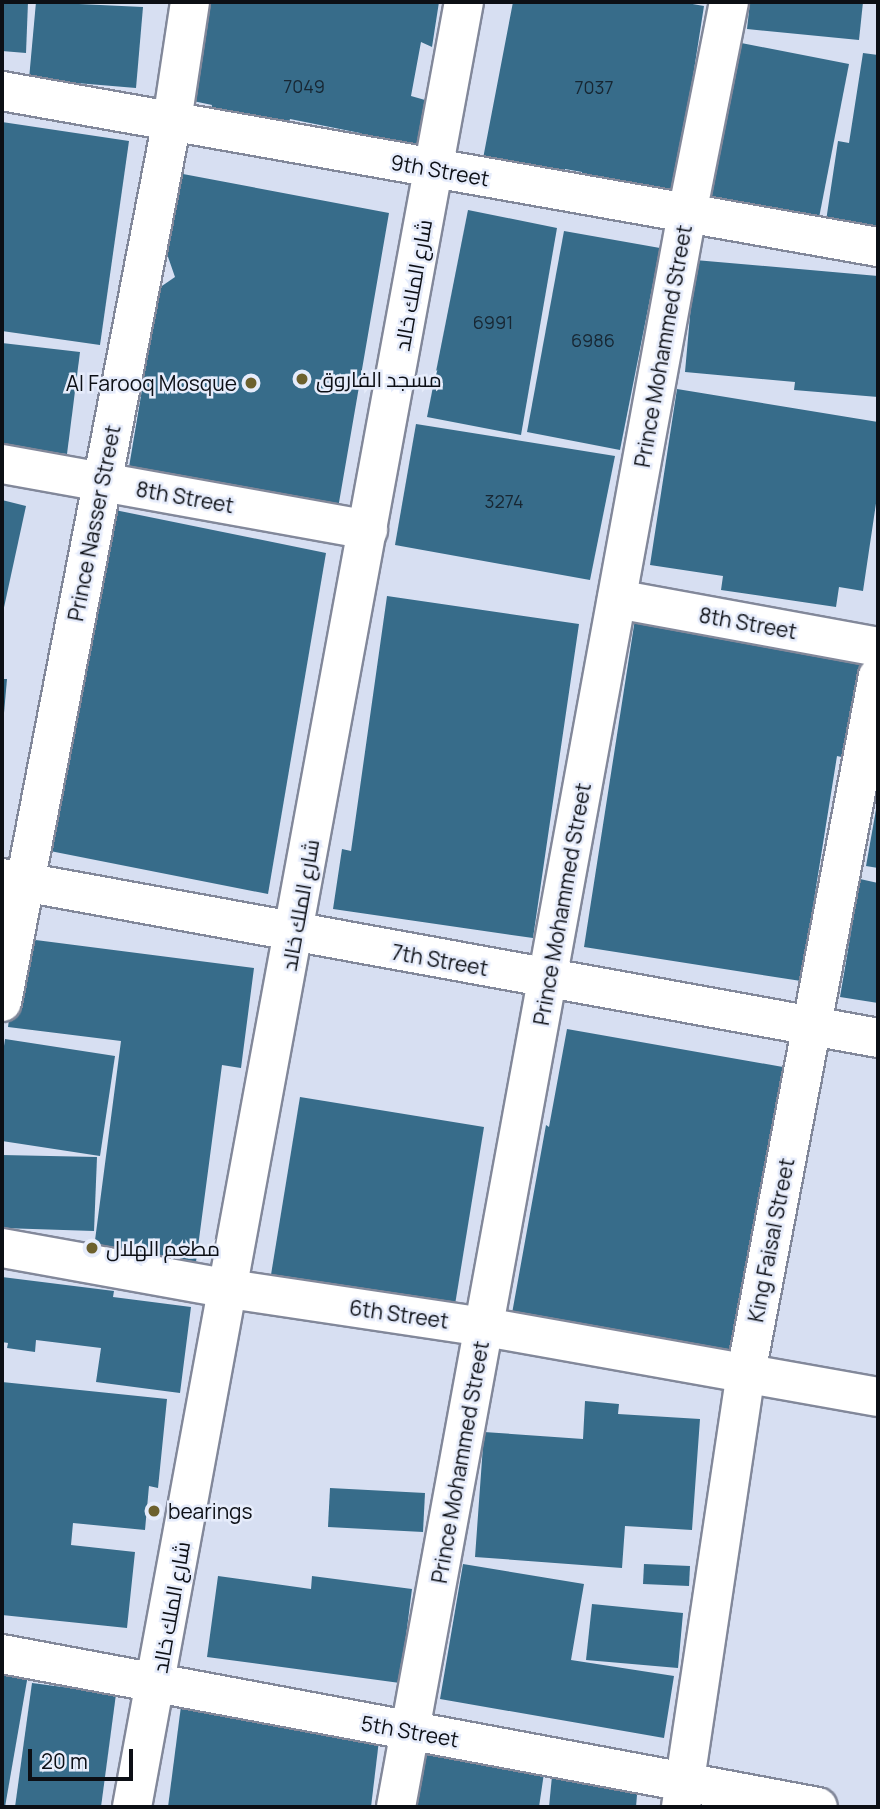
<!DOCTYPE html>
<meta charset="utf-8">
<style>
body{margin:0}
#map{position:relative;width:880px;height:1809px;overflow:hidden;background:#d7dff2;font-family:Manrope,Cairo,sans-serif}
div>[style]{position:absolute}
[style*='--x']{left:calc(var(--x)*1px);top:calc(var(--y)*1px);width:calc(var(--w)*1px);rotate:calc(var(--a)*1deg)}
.building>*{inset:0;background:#376c8a}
.roads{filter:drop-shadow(2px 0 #82889a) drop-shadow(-2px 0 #82889a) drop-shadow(0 2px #82889a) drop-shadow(0 -2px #82889a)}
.minor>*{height:38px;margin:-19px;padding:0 19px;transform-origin:19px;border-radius:19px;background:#fff}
.dots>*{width:19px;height:19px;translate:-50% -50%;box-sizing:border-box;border:4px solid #e6ecfb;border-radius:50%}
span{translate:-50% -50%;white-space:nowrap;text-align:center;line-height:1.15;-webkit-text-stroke:5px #e6ecfb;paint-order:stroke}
.number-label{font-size:18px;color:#172632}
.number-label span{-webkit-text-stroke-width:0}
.street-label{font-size:21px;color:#0c0f15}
.poi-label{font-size:21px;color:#0c0f15}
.left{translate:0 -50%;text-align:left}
.right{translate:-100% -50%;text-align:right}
.frame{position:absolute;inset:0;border:4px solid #0c0f15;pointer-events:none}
.scale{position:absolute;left:28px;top:1749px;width:105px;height:32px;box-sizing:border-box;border:4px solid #0c0f15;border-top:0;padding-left:9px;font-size:21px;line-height:24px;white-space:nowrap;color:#0c0f15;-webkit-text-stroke:5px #e6ecfb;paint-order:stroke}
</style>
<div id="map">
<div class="building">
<i style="clip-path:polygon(2px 2px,28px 2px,26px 53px,2px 51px)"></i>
<i style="clip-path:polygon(36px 2px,143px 7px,136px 88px,29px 79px)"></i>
<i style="clip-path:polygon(201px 2px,439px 2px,432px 47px,421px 42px,411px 96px,425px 100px,416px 154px,356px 141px,360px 133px,290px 119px,287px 130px,263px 125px,264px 117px,246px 114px,244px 119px,210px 113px,212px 105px,193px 101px)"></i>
<i style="clip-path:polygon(513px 2px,681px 2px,704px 6px,673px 204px,580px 188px,582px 172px,565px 169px,561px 185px,481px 169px)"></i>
<i style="clip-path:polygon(750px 2px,863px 2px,859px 40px,747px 29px)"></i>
<i style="clip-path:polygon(721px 39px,849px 64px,817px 228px,689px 203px)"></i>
<i style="clip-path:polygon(863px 53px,878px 55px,878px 228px,826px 221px,838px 141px,849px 143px)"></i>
<i style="clip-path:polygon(2px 122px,129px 141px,100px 345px,2px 331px)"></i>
<i style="clip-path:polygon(183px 174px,389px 213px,336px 520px,127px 479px,159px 288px,175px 277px,167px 254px)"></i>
<i style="clip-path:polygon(468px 210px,557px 228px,521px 435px,427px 417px)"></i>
<i style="clip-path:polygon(564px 231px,660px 248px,620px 450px,527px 432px)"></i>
<i style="clip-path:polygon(695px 260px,878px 276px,878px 397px,794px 390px,795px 382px,685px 372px)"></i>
<i style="clip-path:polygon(2px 343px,80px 352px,67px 454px,2px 446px)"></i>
<i style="clip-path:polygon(677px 389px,878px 422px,878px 490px,863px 591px,839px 587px,836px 607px,721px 590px,723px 576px,650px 565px)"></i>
<i style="clip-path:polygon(416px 424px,615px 456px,590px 580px,395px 545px)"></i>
<i style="clip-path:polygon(2px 500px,26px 506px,3px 612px,2px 611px)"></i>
<i style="clip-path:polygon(110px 509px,326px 553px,268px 894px,40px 849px)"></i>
<i style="clip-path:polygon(387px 596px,579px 624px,533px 938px,333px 909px,342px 849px,351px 851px)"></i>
<i style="clip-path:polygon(635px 619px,862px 654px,846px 758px,837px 756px,801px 981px,584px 947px)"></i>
<i style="clip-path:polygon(2px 679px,7px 679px,4px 713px,2px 713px)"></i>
<i style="clip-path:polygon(877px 804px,878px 805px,878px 868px,866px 866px)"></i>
<i style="clip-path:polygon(860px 879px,878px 883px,878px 1003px,840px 997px)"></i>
<i style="clip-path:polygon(20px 938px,254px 968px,241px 1068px,222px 1065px,196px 1262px,94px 1248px,121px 1041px,8px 1027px)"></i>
<i style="clip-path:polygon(567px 1029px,783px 1067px,732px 1358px,511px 1319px,546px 1125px,549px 1127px)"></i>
<i style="clip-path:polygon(5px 1039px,115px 1056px,100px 1156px,2px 1141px,2px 1060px)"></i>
<i style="clip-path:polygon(300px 1097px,484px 1127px,453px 1317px,269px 1287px)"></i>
<i style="clip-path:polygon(2px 1155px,97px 1157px,94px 1231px,2px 1228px)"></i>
<i style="clip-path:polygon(2px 1277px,114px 1291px,113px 1297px,191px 1307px,180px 1393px,96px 1382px,101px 1348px,36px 1340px,35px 1352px,7px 1348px,8px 1343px,2px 1342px)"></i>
<i style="clip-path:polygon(2px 1382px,167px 1399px,158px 1488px,149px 1486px,145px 1530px,73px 1523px,71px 1545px,135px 1552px,127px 1628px,2px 1615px)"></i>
<i style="clip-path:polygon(585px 1401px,619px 1404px,618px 1414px,700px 1419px,692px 1530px,625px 1526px,622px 1568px,475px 1557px,484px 1432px,583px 1439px)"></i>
<i style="clip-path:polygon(330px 1488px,425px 1493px,423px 1532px,328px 1527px)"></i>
<i style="clip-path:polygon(463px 1564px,584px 1584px,571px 1660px,674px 1676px,664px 1738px,440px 1699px)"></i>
<i style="clip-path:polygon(644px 1564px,690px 1566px,689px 1586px,643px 1584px)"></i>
<i style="clip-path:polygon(218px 1576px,311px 1589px,312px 1576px,412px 1589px,400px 1683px,207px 1657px)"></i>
<i style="clip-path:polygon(592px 1604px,683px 1613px,678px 1668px,586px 1660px)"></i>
<i style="clip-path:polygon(2px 1664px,29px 1669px,5px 1807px,2px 1807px)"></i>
<i style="clip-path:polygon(32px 1683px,116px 1694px,101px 1807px,15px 1807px)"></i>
<i style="clip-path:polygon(181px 1706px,380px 1732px,371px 1807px,168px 1807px)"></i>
<i style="clip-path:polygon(419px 1754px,544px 1773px,539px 1807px,410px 1807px)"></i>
<i style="clip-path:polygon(552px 1776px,638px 1783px,636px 1807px,549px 1807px)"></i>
</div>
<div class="roads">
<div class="minor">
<i style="--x:2;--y:91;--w:890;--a:10.1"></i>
<i style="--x:2;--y:464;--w:372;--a:10.2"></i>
<i style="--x:617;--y:599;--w:265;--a:10.4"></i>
<i style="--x:2;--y:878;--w:890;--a:10.35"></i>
<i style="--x:2;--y:1002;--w:897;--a:-79.08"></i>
<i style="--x:172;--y:121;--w:120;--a:-81.4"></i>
<i style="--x:2;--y:1248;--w:232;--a:10.2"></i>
<i style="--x:230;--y:1289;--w:258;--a:8.5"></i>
<i style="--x:485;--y:1327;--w:399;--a:10.1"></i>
<i style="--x:2;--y:1654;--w:830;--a:10.62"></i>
<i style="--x:132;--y:1807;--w:1835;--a:-79.58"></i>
<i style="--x:396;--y:1807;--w:1619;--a:-79.65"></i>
<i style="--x:687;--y:214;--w:216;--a:-78.8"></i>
<i style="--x:681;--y:1807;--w:439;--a:-81.5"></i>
<i style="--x:746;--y:1373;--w:709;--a:-79.28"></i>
</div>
</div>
<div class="dots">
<i style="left:302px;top:379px;background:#6d612e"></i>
<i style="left:251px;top:383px;background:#6d612e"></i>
<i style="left:92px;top:1248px;background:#6d612e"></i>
<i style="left:154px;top:1511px;background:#6d612e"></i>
</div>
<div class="number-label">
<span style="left:304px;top:86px">7049</span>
<span style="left:594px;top:87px">7037</span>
<span style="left:493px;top:322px">6991</span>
<span style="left:593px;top:340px">6986</span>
<span style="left:504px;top:501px">3274</span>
</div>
<div class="street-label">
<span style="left:440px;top:170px;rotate:10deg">9th Street</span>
<span style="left:413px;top:285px;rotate:-80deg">شارع الملك خالد</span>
<span style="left:663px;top:346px;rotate:-80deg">Prince Mohammed Street</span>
<span style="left:185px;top:497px;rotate:10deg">8th Street</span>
<span style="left:94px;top:523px;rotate:-79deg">Prince Nasser Street</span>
<span style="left:748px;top:623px;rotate:10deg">8th Street</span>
<span style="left:562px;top:904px;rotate:-80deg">Prince Mohammed Street</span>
<span style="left:300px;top:905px;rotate:-80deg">شارع الملك خالد</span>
<span style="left:440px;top:960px;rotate:10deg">7th Street</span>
<span style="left:771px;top:1240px;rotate:-79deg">King Faisal Street</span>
<span style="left:399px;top:1314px;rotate:8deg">6th Street</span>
<span style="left:460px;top:1462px;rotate:-80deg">Prince Mohammed Street</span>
<span style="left:171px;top:1607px;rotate:-80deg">شارع الملك خالد</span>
<span style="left:410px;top:1731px;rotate:10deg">5th Street</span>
</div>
<div class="poi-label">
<span class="left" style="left:316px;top:379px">مسجد الفاروق</span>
<span class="right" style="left:237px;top:383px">Al Farooq Mosque</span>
<span class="left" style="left:106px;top:1248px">مطعم الهلال</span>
<span class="left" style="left:168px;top:1511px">bearings</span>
</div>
<div class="frame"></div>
<div class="scale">20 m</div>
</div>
